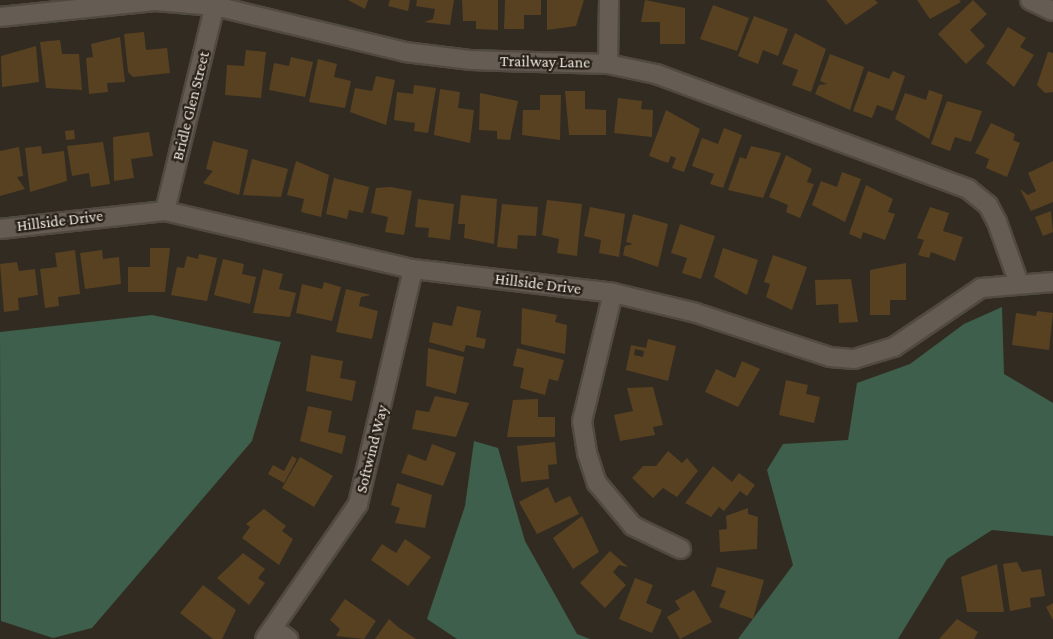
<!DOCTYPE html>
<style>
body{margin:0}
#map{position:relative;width:1053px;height:639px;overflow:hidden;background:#322b22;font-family:"Crimson Pro",serif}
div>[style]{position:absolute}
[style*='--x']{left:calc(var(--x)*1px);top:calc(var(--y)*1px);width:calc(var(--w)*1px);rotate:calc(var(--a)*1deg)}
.green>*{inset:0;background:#3d5f4b}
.building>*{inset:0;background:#584120}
.roads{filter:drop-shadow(2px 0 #504a42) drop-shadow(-2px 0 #504a42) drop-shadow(0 2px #504a42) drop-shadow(0 -2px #504a42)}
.street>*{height:18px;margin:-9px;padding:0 9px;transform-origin:9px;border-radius:9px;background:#655d53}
span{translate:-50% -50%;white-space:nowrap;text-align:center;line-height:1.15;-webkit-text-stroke:4.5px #282118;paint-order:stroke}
.street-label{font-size:16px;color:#eae5df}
</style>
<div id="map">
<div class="green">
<i style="clip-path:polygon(1002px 307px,1004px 374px,1053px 403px,1053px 536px,992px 530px,947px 559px,898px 639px,738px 639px,793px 565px,767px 470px,783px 444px,848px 440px,857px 383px,910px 364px,964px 324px)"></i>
<i style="clip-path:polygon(152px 315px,281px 342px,252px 441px,92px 628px,53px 638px,1px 621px,0 332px)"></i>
<i style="clip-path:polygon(474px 441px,498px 448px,525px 541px,577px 634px,590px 639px,457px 639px,427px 619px,465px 506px)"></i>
</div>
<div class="building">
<i style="clip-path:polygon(348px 0,368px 0,365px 9px)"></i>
<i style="clip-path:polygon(390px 0,410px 0,408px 11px,388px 6px)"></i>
<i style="clip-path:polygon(417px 0,454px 0,450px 25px,424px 22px,433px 19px,435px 9px,416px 6px)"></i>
<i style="clip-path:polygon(462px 0,498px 0,498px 30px,476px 29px,476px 21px,463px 21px)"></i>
<i style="clip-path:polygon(505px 0,541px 0,541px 15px,524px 15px,524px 29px,504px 29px)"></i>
<i style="clip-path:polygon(547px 0,584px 0,576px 26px,547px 30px)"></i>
<i style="clip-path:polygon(645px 0,685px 8px,685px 44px,660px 44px,660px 22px,641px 22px)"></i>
<i style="clip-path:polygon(826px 0,875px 0,878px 3px,846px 25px)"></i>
<i style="clip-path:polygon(917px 0,959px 0,961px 2px,930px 19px)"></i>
<i style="clip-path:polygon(973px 0,987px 14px,970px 30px,985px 46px,966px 64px,938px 34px)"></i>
<i style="clip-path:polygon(713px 5px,749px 18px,737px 51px,700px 39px)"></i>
<i style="clip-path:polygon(754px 16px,788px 29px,778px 56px,763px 50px,758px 64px,738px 56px)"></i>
<i style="clip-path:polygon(1008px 27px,1026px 38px,1020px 47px,1034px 55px,1014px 87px,986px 63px)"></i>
<i style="clip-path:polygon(144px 32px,146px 50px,167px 48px,170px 73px,133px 77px,128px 72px,124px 34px)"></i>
<i style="clip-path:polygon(795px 33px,826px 49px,811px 92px,792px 85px,798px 70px,782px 64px)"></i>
<i style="clip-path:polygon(120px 37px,125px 82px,107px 83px,108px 92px,89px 94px,86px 58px,93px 57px,91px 44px)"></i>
<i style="clip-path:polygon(60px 40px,62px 54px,79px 54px,82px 90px,46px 88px,40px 42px)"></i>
<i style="clip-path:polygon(36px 46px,39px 82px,2px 87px,1px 56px)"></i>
<i style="clip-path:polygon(246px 50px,266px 52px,261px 98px,225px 95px,227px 65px,244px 66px)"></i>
<i style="clip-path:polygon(1048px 52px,1053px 53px,1053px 92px,1045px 93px,1037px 85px)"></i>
<i style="clip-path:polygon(830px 54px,864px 67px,850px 110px,815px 94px,819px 85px,827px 84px,820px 81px)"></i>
<i style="clip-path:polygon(291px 57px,313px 62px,305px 97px,269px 90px,274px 63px,289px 66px)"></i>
<i style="clip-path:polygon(318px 59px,337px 64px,334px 77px,351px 81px,345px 108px,309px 102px)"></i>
<i style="clip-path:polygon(868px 71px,889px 79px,893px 71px,905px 76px,893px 111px,877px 105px,872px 118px,853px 111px)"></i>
<i style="clip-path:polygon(376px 76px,395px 80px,386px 125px,350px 112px,355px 88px,372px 91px)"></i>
<i style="clip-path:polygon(414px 85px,436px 88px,428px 133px,414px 131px,415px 123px,394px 120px,397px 92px,413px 94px)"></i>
<i style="clip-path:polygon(440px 89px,460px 92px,458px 108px,474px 110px,470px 143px,434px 135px)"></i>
<i style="clip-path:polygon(929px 90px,943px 95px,929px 139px,895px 119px,905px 93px,926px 100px)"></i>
<i style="clip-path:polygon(565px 91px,585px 91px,585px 109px,606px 110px,606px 135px,569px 135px)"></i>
<i style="clip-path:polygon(480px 93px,518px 101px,510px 140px,497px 139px,497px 131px,479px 130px)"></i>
<i style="clip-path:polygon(540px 95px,561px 95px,560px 140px,522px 135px,523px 110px,540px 110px)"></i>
<i style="clip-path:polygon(618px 98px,642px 101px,641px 109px,653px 110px,652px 137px,614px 133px)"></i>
<i style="clip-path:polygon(947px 101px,982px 111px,971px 142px,955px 137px,950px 151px,931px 144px)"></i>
<i style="clip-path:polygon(666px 110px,700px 129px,684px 172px,672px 168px,676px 158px,671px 156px,668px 163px,649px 156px)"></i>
<i style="clip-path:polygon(991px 123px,1015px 134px,1013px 140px,1020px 143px,1007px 177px,986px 168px,989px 159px,975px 153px)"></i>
<i style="clip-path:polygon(724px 128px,742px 135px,723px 188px,710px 184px,714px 174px,692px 166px,702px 138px,718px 144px)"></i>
<i style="clip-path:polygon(74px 130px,75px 139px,66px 140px,65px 131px)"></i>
<i style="clip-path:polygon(149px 132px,153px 156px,131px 159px,134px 178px,114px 181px,113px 137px)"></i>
<i style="clip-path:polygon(213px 141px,248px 150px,239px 195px,203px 183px,213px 171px,206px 169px)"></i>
<i style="clip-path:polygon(103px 142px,110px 184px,91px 187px,89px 173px,72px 176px,67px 146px)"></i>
<i style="clip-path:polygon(41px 146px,42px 154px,64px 151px,67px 181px,30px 192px,25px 148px)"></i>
<i style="clip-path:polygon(751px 146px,781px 153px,763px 198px,728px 190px,740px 157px,746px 159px)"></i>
<i style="clip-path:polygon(19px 147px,23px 176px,17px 177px,25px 189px,0 196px,0 151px)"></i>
<i style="clip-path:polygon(786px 155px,812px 169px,807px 182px,814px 184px,800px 218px,786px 212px,788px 205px,769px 197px)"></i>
<i style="clip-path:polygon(252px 159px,288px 169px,281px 197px,243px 195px)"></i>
<i style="clip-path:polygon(296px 161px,329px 175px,321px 217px,301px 212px,304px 199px,287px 195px)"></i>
<i style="clip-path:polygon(1053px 161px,1053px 202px,1031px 211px,1020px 189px,1028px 195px,1036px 191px,1028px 173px)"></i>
<i style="clip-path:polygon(842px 172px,861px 179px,845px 222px,812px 205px,821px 181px,837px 187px)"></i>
<i style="clip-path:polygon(334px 178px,369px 187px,363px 213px,349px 210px,347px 219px,326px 214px)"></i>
<i style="clip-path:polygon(866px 185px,893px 199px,888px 212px,895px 214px,885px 240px,863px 232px,861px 239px,849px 234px)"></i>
<i style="clip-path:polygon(391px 187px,412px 191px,404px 235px,385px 232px,388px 217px,371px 213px,376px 188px)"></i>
<i style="clip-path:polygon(461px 195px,497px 199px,494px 244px,464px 238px,465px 224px,458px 224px)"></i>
<i style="clip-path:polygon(418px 199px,454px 204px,450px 240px,428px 237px,429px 228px,415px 227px)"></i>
<i style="clip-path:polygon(547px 200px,582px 204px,577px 256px,557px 253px,559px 239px,542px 235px)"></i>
<i style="clip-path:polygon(502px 204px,538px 207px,536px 236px,518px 235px,517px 249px,497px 247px)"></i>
<i style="clip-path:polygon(590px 207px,625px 214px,619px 257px,599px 253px,601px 240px,584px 236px)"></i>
<i style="clip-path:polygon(930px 207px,949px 213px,943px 231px,963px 237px,955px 261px,931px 252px,929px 258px,918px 255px,924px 240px,917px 238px)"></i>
<i style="clip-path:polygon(1051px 211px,1053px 232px,1043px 236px,1035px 217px)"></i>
<i style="clip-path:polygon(633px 214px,668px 224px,658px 267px,623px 255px,625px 246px,633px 244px,626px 242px)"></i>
<i style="clip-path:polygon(680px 224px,715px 236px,701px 279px,682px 273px,687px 258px,671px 253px)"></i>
<i style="clip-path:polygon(150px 248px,170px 248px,165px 292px,128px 292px,128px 267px,150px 267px)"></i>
<i style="clip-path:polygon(723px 248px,758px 260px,747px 295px,714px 277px)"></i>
<i style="clip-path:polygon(75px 250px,80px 294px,58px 297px,59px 306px,45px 308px,40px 269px,57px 267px,55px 253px)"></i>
<i style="clip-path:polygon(102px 250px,103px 259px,119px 257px,121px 284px,85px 289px,80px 253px)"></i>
<i style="clip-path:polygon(199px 254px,217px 258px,207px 301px,171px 295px,177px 267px,184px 268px,187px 256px,198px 259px)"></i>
<i style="clip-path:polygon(773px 255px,807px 267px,792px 310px,766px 297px,770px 284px,764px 282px)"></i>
<i style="clip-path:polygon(223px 259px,244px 264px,242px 274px,256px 277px,250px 304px,214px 295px)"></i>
<i style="clip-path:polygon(17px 262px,19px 271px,35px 269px,38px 295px,18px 298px,19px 310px,4px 312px,0 264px)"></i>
<i style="clip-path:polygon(906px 263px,906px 300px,890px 300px,890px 315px,870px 315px,870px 270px)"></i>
<i style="clip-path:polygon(263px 269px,283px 274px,279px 289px,296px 293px,290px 317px,253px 313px)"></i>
<i style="clip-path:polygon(851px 279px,858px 322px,839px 323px,838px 304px,816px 305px,815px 280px)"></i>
<i style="clip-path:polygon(324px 282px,341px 287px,332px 321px,296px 313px,302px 284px,322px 289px)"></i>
<i style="clip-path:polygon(346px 289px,371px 295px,361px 297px,359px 306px,378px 311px,372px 339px,336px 332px)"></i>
<i style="clip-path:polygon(457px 306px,481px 311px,476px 337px,486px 339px,484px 349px,466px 345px,464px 352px,429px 342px,433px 322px,452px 326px)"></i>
<i style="clip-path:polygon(522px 308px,557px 315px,555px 322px,567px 325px,565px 354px,521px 344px)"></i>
<i style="clip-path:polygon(1037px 311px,1053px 313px,1049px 350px,1012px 345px,1016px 313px,1036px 316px)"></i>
<i style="clip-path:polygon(evenodd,648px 339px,676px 346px,668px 381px,626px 370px,631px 345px,646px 348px,648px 339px,635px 349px,644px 351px,643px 357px,634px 355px,635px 349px)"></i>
<i style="clip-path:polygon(428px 348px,464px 357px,456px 394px,426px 386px)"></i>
<i style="clip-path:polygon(517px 348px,564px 360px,558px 381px,549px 379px,545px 395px,520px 388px,524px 368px,513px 366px)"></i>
<i style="clip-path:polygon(311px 355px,343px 361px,340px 378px,356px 381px,352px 401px,306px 391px)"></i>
<i style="clip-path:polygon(742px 361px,760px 369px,738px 407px,705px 392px,716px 369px,735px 378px)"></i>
<i style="clip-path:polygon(786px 380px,808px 385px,806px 394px,820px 397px,814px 423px,779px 415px)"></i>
<i style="clip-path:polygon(653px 387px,663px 425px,653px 427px,655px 435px,620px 441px,614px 415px,633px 411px,627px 388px)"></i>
<i style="clip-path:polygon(435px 396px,469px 403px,456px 437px,412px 429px,416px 410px,429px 412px)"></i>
<i style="clip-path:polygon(538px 399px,538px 417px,555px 417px,555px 437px,507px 437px,513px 400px)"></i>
<i style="clip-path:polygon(308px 406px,332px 411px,328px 432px,346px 436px,342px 454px,300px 441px)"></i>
<i style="clip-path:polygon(555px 442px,557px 464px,548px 465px,549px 479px,521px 482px,517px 446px)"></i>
<i style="clip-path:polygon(432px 444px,456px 453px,443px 486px,401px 473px,408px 454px,426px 461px)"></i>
<i style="clip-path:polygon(668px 451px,682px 463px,687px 458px,698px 471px,677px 497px,663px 488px,653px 498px,632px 478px,643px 466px,656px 466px)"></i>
<i style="clip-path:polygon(292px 456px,297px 459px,284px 483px,268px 474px,273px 465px,284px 471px)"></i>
<i style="clip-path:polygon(300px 457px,333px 476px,314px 507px,282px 488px)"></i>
<i style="clip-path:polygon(713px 466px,732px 482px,739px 473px,755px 485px,747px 496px,740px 491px,724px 511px,719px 507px,711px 517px,685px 503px)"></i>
<i style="clip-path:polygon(397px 483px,432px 495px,425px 528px,395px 523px,400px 508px,391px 505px)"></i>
<i style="clip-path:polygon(548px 487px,555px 503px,570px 496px,579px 514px,537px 534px,519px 502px)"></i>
<i style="clip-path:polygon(748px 508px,748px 514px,758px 517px,757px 549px,720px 552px,719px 530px,727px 529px,726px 516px)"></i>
<i style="clip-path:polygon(264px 509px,286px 526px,282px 531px,293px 539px,279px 565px,242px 538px,250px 527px,246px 524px)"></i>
<i style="clip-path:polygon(582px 516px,599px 552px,573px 569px,553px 538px)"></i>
<i style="clip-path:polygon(405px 539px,431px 557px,408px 586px,371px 560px,382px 544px,396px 553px)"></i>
<i style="clip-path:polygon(610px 551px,628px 567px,619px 565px,613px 572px,626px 585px,605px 608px,580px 583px)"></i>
<i style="clip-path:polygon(243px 553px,265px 569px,258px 578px,265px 583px,249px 605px,217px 578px)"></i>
<i style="clip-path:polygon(1017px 562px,1022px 572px,1041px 569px,1045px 596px,1030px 598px,1031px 607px,1010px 611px,1003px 564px)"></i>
<i style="clip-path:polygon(997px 564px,1004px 612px,967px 612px,961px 577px)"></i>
<i style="clip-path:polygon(717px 567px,764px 580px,753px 619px,719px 607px,726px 591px,711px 586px)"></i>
<i style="clip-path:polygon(635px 578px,653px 585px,646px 603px,662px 610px,652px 633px,619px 619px)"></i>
<i style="clip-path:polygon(203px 585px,236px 610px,222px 639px,213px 639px,180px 613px)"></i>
<i style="clip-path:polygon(694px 590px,712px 622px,680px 639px,667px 617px,680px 609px,675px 601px)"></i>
<i style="clip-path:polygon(345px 599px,376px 621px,364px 639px,336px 636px,340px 629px,330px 620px)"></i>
<i style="clip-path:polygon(1053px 603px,1053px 620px,1046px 607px)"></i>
<i style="clip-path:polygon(389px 619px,398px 627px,416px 639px,375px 639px)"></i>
<i style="clip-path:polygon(957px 619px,978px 632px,974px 639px,939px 639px)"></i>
</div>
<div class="roads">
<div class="street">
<i style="--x:1030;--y:0;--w:25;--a:26"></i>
<i style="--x:0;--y:17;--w:156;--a:-5.9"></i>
<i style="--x:155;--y:1;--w:60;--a:4.8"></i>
<i style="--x:215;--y:6;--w:195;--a:13.6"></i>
<i style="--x:405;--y:52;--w:65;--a:7"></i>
<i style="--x:470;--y:60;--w:138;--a:1.7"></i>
<i style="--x:608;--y:64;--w:49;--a:11.8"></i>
<i style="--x:656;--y:74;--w:333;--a:20.2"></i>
<i style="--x:968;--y:189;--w:26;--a:39"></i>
<i style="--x:988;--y:205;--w:19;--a:62"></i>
<i style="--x:997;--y:222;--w:63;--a:70.4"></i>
<i style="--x:608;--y:64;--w:64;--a:-89.1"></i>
<i style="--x:165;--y:211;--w:217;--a:-76.4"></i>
<i style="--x:0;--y:229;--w:166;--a:-6.2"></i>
<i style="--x:165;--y:211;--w:255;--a:13.2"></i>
<i style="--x:413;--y:269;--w:201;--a:6.8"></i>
<i style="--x:613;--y:293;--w:85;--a:13.5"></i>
<i style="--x:696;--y:313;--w:141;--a:18.2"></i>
<i style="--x:830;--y:357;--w:24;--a:5"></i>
<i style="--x:854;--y:359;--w:42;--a:-16.7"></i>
<i style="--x:894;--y:347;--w:105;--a:-34.1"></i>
<i style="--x:981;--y:288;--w:72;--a:-4.8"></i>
<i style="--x:613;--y:293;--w:132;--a:103.6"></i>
<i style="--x:582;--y:421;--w:32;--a:81"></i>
<i style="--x:587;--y:453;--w:32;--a:72"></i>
<i style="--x:597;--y:483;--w:56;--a:50.1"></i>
<i style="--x:633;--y:526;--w:53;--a:25.6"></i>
<i style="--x:273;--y:628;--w:19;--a:36"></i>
<i style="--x:265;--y:639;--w:164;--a:-55.4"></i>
<i style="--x:358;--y:504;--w:241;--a:-76.8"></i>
</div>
</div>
<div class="street-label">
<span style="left:545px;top:62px;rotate:1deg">Trailway Lane</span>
<span style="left:191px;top:106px;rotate:-76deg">Bridle Glen Street</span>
<span style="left:60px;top:221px;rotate:-7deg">Hillside Drive</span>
<span style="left:538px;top:284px;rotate:7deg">Hillside Drive</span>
<span style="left:372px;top:449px;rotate:-76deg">Softwind Way</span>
</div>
</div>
